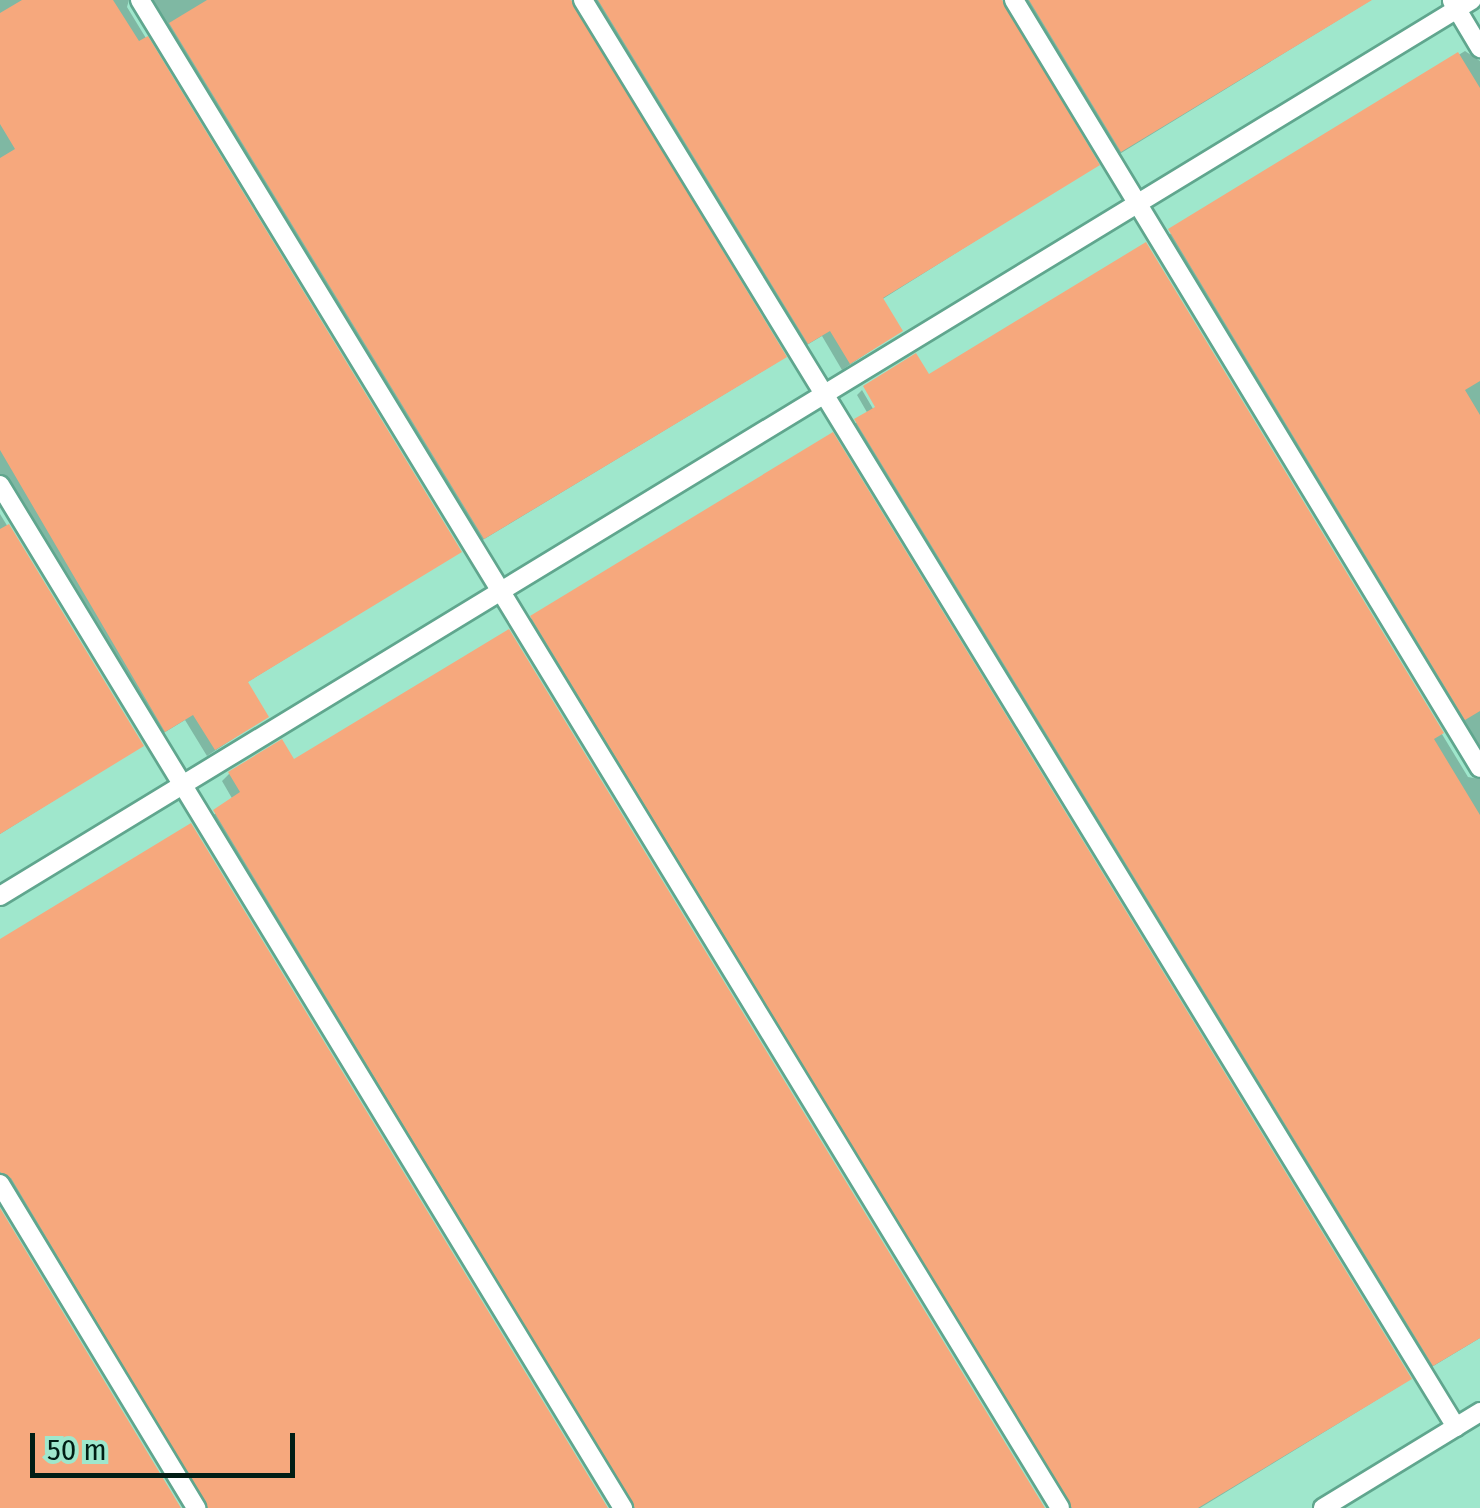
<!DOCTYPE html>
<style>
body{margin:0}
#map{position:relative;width:1480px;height:1508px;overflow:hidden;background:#9fe7cc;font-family:"Fira Sans Condensed",sans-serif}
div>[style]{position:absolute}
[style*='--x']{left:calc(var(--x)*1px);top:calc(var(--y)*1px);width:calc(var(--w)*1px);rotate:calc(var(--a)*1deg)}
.shadow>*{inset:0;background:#0003}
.building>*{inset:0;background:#f6a87d}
.roads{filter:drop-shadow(2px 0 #60a68e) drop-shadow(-2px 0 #60a68e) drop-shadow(0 2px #60a68e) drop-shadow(0 -2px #60a68e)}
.service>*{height:18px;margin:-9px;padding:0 9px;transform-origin:9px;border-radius:9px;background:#fff}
span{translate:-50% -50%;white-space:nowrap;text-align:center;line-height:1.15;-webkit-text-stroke:9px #9fe7cc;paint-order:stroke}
.scale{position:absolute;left:30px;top:1433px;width:265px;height:45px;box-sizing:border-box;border:5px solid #011e15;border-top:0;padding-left:12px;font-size:30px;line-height:35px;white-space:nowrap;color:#011e15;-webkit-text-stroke:8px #9fe7cc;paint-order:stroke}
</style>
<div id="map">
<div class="shadow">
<i style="clip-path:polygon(0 0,129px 0,127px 7px,459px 552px,246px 683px,266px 717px,207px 756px,185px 720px,157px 737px,0 484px)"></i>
<i style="clip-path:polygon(143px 0,571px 0,776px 363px,476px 544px)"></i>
<i style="clip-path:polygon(586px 0,1002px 0,1096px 165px,881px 300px,900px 331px,842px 370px,822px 336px,800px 349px)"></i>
<i style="clip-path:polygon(1017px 0,1371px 0,1113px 158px)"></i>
<i style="clip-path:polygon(1465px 51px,1480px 61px,1480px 762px,1162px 239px)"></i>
<i style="clip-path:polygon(1146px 246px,1468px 777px,1480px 779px,1480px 1338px,1425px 1371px,849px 428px,868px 414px,857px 395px,862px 390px,879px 419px,928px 377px)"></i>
<i style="clip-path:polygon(0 514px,141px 746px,0 834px)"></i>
<i style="clip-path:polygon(532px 618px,1401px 1385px,1200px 1508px,1063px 1508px,525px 625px)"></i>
<i style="clip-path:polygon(294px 763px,1042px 1508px,626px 1508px,207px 820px,233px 800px,222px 781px,229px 774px)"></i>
<i style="clip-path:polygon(0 943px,605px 1508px,199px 1508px,0 1183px)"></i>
</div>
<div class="building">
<i style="clip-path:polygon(22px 0,113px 0,139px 41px,148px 36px,462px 552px,248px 682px,269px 717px,215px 750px,193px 715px,165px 732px,0 450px,0 158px,15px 149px,0 124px,0 13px)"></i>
<i style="clip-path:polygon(207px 0,571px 0,787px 357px,484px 539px,169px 23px)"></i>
<i style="clip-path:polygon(598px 0,1002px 0,1100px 165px,883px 298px,903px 331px,850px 364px,830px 331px,808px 344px)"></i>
<i style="clip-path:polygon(1029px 0,1372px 0,1121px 152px)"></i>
<i style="clip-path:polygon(1458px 52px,1480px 88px,1480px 381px,1465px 390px,1480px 415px,1480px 711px,1465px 720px,1168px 229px)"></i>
<i style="clip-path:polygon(1146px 242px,1444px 733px,1434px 739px,1480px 815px,1480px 1338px,1433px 1366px,854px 419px,875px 407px,863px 386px,916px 353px,929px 374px)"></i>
<i style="clip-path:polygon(833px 432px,1412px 1379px,1198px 1508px,1072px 1508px,530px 616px)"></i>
<i style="clip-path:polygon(9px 524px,144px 746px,0 834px,0 529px)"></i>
<i style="clip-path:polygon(509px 629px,1045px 1508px,635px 1508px,213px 810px,240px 792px,228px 772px,282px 739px,294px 759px)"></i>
<i style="clip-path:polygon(191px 823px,608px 1508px,208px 1508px,11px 1178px,0 1172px,0 939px)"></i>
<i style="clip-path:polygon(0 1208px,181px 1508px,0 1508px)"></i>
</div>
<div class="roads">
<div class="service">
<i style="--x:140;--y:0;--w:1766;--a:58.61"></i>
<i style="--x:583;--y:0;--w:1673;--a:58.54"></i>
<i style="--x:1014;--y:0;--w:898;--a:58.75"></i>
<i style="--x:1452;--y:1;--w:55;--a:59.2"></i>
<i style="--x:0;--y:485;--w:1198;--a:58.66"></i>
<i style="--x:0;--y:896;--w:1723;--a:-31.33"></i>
<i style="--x:0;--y:1184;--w:379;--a:58.8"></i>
<i style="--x:1323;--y:1508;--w:184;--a:-31.4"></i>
</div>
</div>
<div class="scale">50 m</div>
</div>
